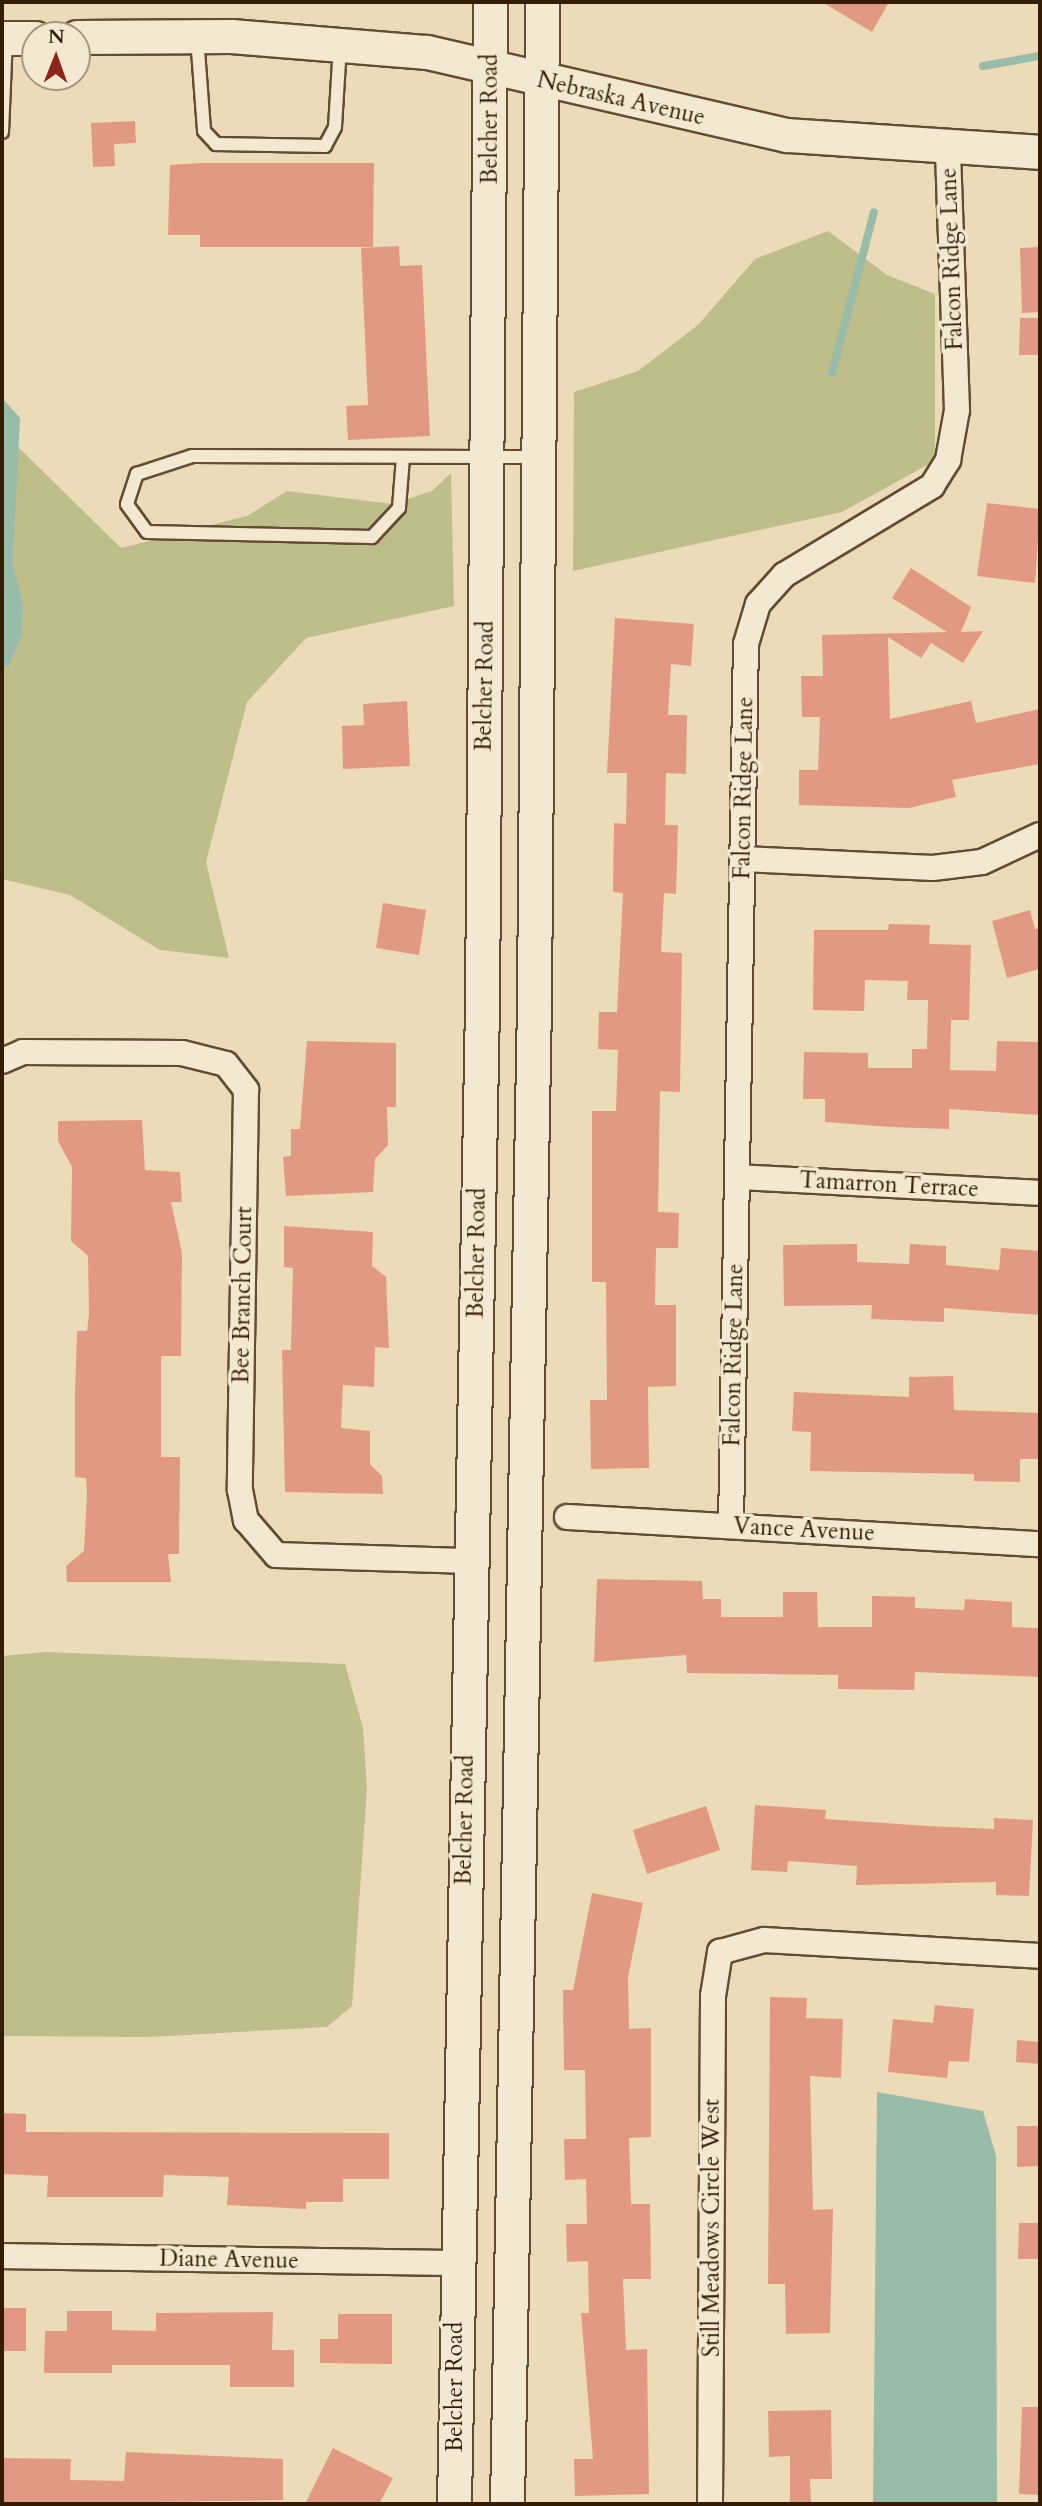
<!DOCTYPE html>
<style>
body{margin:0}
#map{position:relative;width:1042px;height:2506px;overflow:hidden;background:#ecdbb8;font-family:Cardo,serif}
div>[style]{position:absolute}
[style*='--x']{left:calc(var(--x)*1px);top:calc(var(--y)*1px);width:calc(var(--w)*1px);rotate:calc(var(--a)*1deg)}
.green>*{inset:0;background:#bebe8a}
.water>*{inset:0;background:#99bcaa}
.stream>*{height:8px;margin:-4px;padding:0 4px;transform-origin:4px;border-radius:4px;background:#99bcaa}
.building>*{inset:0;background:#e29983}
.roads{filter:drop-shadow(2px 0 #634c32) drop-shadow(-2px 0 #634c32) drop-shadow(0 2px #634c32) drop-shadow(0 -2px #634c32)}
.service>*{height:12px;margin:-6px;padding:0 6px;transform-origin:6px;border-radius:6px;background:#f3e8d1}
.minor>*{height:24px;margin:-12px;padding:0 12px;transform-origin:12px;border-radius:12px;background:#f3e8d1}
.secondary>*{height:33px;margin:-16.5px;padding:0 16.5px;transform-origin:16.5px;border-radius:16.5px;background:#f3e8d1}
span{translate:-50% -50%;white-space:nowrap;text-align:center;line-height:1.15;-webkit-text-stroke:7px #f3e8d1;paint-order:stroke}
.street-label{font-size:23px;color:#351d05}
.frame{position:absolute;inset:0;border:4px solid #351d05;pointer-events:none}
.north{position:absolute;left:21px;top:21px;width:70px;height:70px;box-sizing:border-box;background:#f3e8d1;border:2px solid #a7977f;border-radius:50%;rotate:1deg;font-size:19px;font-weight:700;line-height:28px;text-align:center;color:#351d05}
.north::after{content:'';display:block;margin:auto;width:24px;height:32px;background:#8f2418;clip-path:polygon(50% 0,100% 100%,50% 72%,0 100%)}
</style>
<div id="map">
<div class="green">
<i style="clip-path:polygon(828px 231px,887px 275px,935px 294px,935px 453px,929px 464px,842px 512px,573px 571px,574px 392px,638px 371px,698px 325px,755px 259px)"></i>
<i style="clip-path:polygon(16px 445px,121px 548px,247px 516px,287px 491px,392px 504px,432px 491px,451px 473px,454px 606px,306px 638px,247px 702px,206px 862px,229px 958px,160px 950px,70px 895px,2px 879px,2px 668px,9px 666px,22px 636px,13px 564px)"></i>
<i style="clip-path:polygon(46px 1652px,345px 1664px,363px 1728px,367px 1788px,352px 2006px,327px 2027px,150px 2037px,2px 2036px,2px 1656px)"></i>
</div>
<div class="water">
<i style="clip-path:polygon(2px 398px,20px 418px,13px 564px,23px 606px,22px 636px,9px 666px,2px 668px)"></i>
<i style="clip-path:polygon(877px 2092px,983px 2111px,996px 2156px,997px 2504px,873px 2504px)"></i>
</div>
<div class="stream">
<i style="--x:983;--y:66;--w:58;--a:-10"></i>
<i style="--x:832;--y:373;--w:166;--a:-75.4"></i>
</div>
<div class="building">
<i style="clip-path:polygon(822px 2px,889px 2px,872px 32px)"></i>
<i style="clip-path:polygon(135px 121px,136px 143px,114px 144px,115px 166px,93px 167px,91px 123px)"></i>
<i style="clip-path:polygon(201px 163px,374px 163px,373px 247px,200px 247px,200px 235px,168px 235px,170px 165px)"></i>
<i style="clip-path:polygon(399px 246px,400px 266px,422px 265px,430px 436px,348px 440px,346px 406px,368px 405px,361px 248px)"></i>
<i style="clip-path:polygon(1040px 247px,1040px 312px,1022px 313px,1020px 248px)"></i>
<i style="clip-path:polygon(1020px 318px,1040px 318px,1040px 355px,1019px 355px)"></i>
<i style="clip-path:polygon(987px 503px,1040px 509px,1035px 583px,977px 576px)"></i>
<i style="clip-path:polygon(911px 568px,971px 607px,961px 632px,983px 631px,963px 663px,931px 643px,921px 658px,888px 637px,890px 719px,971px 701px,976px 723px,1040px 709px,1040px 764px,952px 780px,956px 797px,909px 808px,799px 805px,799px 770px,818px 770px,820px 717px,802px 717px,801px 676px,823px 676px,822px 635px,947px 632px,892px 598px)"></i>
<i style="clip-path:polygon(615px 618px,694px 624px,691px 666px,671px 664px,668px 715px,687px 715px,686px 774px,666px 773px,665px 825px,678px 825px,676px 894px,664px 893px,661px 952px,682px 953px,680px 1092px,660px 1091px,658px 1212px,679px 1213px,678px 1248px,656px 1248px,655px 1305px,676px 1305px,676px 1386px,648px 1387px,649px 1468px,591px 1469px,590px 1400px,607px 1400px,606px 1282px,592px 1282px,592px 1111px,616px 1111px,618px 1050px,598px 1049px,599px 1012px,617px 1012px,623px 893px,613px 892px,614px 823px,626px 824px,627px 773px,607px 773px)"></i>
<i style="clip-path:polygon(407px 701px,410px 766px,343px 769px,342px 726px,364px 725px,363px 704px)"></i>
<i style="clip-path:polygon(383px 903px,426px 910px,419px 955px,376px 948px)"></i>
<i style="clip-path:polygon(1030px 910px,1035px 929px,1040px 928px,1040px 969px,1007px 978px,992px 921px)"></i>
<i style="clip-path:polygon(889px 924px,930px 925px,929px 944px,971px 945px,969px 1020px,951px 1020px,950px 1070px,996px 1071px,997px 1041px,1040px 1042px,1040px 1115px,949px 1109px,949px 1129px,891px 1127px,825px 1122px,825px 1099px,803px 1099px,804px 1052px,868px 1053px,868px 1068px,912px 1068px,912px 1049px,927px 1049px,928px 1000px,907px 1000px,908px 981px,865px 980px,864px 1011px,813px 1010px,814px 930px,888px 930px)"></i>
<i style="clip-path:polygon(307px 1041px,396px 1043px,396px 1107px,387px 1107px,388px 1145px,375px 1159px,373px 1192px,286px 1196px,283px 1157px,291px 1156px,291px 1129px,300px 1129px)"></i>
<i style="clip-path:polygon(142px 1120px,145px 1170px,180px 1172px,182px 1202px,171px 1202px,182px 1253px,181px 1356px,161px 1356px,161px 1457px,180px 1457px,179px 1554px,168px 1554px,171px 1582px,67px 1582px,66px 1566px,84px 1551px,87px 1493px,86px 1478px,75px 1477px,75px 1396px,77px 1331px,87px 1331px,89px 1314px,88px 1256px,71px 1241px,72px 1167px,58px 1141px,58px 1121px)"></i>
<i style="clip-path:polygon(284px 1226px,373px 1232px,372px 1266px,386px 1277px,389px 1348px,375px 1347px,374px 1387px,343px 1385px,341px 1428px,370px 1431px,370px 1464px,382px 1476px,383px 1494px,285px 1492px,282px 1350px,291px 1350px,293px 1268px,284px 1267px)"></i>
<i style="clip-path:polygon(857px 1244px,857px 1262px,909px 1264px,910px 1244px,946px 1246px,946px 1265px,999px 1270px,1001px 1248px,1040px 1251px,1040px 1315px,944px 1308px,944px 1322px,871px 1319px,872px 1305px,784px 1306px,783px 1245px)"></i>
<i style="clip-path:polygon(953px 1376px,954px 1410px,1040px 1413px,1040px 1459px,1020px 1459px,1020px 1482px,974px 1481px,974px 1474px,810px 1471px,811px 1432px,792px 1431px,794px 1392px,909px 1397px,909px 1377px)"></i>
<i style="clip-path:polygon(597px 1579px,702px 1581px,703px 1599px,721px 1599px,721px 1617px,783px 1617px,783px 1592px,817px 1592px,818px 1627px,872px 1627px,872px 1596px,915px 1597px,915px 1608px,964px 1610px,965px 1599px,1012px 1602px,1012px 1627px,1040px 1628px,1040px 1677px,915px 1672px,914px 1690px,838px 1689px,838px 1675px,687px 1673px,686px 1655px,594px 1662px)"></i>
<i style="clip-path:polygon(755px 1805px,826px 1810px,825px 1819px,928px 1826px,994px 1829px,994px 1818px,1033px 1820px,1029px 1896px,996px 1895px,996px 1882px,856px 1885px,857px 1866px,788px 1861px,787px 1872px,751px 1870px)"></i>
<i style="clip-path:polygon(706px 1806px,720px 1850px,647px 1874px,633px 1830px)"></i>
<i style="clip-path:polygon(592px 1893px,643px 1903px,628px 1977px,629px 2029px,651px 2028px,651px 2137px,629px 2138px,631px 2204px,650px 2204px,651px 2279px,623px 2279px,626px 2350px,647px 2349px,649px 2494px,575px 2496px,574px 2459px,593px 2459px,581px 2313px,589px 2313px,588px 2261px,567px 2262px,566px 2224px,587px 2224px,586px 2179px,565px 2180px,564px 2139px,586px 2139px,585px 2070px,564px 2070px,563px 1990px,573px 1990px)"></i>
<i style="clip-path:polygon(770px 1997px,807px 1998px,806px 2018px,843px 2019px,841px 2078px,810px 2076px,813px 2210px,833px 2209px,830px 2333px,786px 2334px,785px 2284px,768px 2284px)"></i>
<i style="clip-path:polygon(935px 2005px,974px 2009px,969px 2062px,949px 2061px,947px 2078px,888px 2072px,893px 2019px,933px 2023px)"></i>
<i style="clip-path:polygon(1017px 2040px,1040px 2042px,1040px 2064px,1016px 2062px)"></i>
<i style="clip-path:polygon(2px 2113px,26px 2114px,26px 2132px,389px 2133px,389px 2179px,343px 2179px,343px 2202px,306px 2202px,306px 2209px,227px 2205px,229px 2177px,164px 2175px,163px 2197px,47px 2197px,48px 2176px,2px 2174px)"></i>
<i style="clip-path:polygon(1017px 2126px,1040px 2126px,1040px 2166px,1017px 2167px)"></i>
<i style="clip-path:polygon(1019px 2223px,1040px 2223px,1040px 2259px,1018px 2259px)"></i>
<i style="clip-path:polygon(2px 2308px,26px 2308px,26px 2351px,2px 2351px)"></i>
<i style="clip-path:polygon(67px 2311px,112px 2311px,112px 2330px,156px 2331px,156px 2313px,273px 2312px,272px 2350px,294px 2350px,294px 2387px,230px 2387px,230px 2365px,112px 2365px,112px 2373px,44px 2373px,45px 2331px,67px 2331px)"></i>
<i style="clip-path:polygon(338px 2314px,392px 2314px,392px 2364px,320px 2363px,320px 2339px,338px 2339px)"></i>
<i style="clip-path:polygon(1022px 2407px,1040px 2407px,1040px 2495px,1019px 2494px)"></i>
<i style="clip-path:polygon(831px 2410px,832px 2479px,810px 2479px,811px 2504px,790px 2504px,790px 2456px,769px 2457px,768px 2411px)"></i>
<i style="clip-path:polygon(333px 2448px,393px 2478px,379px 2504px,305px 2504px)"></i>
<i style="clip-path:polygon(126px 2452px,283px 2459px,283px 2500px,2px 2504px,2px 2458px,71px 2459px,70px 2480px,124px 2481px)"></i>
</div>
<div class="roads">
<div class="service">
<i style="--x:197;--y:37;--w:94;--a:85.7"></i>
<i style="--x:204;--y:131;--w:18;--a:47"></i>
<i style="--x:216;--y:144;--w:109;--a:1.1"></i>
<i style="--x:325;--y:146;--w:21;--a:-62"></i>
<i style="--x:335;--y:127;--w:82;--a:-86.5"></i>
<i style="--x:2;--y:132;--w:94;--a:-87.6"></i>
<i style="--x:403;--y:457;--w:51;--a:94.5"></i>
<i style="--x:399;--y:508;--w:40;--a:133"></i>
<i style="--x:372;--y:537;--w:225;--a:-178.7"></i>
<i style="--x:147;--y:532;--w:34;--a:-126"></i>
<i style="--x:127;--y:504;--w:32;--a:-72"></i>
<i style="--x:137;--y:474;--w:58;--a:-18.1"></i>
<i style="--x:192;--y:456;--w:295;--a:0.2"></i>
<i style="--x:487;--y:457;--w:51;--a:0"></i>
</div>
<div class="minor">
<i style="--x:743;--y:859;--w:190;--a:2.7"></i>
<i style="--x:933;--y:868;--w:49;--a:-7"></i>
<i style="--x:982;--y:862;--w:64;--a:-25"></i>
<i style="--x:2;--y:1061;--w:23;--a:-23"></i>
<i style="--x:23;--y:1052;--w:159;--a:0.4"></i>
<i style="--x:182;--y:1053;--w:45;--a:14"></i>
<i style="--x:226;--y:1064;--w:33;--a:52"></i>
<i style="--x:246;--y:1090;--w:400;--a:90.9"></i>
<i style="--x:240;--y:1490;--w:31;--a:79"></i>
<i style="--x:246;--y:1520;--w:46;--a:49.4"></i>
<i style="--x:276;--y:1555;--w:195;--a:1.8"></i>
<i style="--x:738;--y:1177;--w:302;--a:3"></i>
<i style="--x:567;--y:1517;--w:474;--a:3.3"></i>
<i style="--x:731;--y:1526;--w:882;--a:-89.03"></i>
<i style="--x:746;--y:644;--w:42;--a:-73.3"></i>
<i style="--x:758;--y:604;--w:39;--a:-48"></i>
<i style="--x:784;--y:575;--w:173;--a:-31"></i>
<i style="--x:932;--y:486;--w:31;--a:-58"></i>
<i style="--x:948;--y:460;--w:51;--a:-79.8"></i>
<i style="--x:957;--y:410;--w:259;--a:-92"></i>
<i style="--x:2;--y:2256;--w:453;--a:0.9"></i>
<i style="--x:710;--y:2504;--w:508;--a:-89.66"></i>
<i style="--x:713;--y:1996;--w:45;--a:-81"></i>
<i style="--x:720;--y:1952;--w:46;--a:-15.3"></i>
<i style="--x:764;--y:1940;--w:276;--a:3.3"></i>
</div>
<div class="secondary">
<i style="--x:77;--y:37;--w:154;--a:-0.4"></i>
<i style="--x:231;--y:36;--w:197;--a:4.7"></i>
<i style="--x:427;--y:52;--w:369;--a:13"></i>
<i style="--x:787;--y:135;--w:254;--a:3.8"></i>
<i style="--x:2;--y:38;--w:33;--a:0"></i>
<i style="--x:454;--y:2504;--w:1501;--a:-88.93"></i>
<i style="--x:482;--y:1003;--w:1001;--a:-89.54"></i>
<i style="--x:507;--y:2504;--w:1503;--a:-88.97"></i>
<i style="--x:534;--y:1001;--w:999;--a:-89.54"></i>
</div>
</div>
<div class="street-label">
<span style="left:621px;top:99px;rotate:13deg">Nebraska Avenue</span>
<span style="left:490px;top:119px;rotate:-90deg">Belcher Road</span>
<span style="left:952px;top:259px;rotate:-92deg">Falcon Ridge Lane</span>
<span style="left:485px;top:686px;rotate:-89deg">Belcher Road</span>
<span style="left:744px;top:788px;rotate:-89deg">Falcon Ridge Lane</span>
<span style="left:889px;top:1185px;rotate:3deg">Tamarron Terrace</span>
<span style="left:477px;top:1253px;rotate:-89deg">Belcher Road</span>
<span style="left:243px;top:1295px;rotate:-89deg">Bee Branch Court</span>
<span style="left:734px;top:1355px;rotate:-89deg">Falcon Ridge Lane</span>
<span style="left:804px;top:1530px;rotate:3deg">Vance Avenue</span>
<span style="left:465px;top:1820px;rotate:-89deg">Belcher Road</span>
<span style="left:712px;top:2228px;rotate:-90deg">Still Meadows Circle West</span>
<span style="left:229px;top:2260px;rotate:1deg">Diane Avenue</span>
<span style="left:455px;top:2387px;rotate:-90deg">Belcher Road</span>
</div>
<div class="frame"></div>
<div class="north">N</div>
</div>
